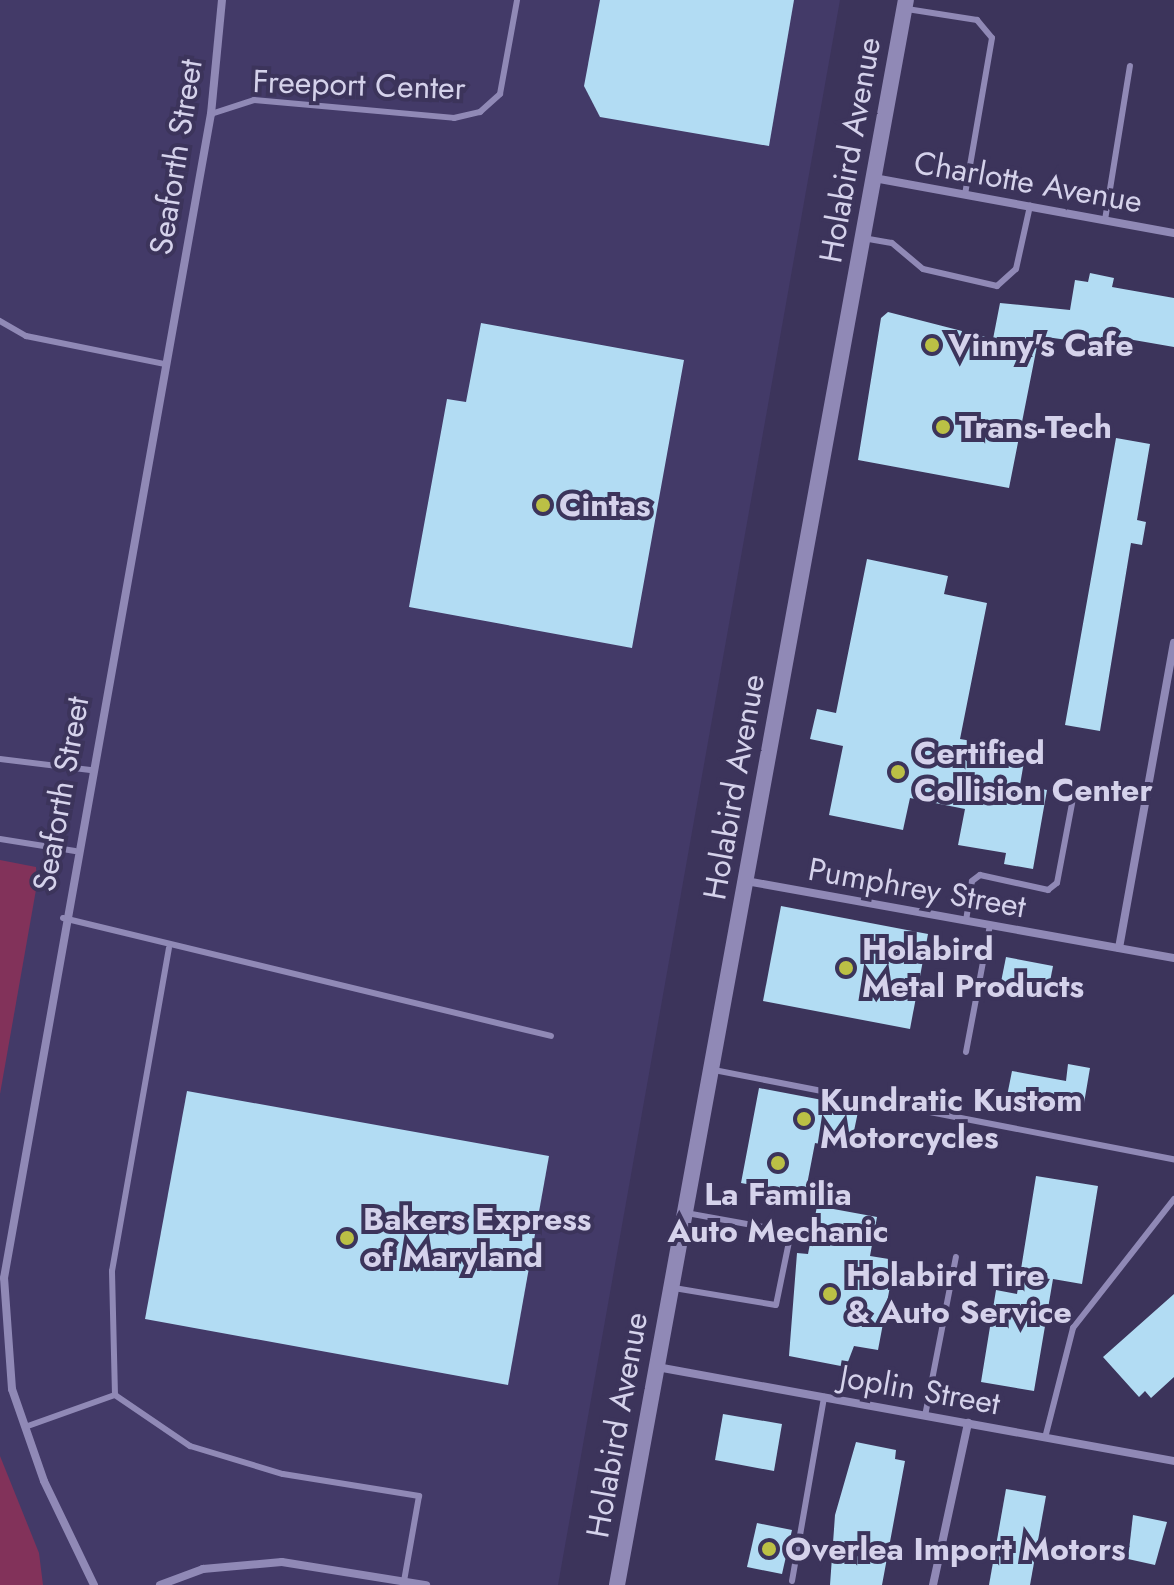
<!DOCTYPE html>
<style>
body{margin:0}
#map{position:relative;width:1174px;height:1585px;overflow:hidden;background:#3c345b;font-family:Jost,sans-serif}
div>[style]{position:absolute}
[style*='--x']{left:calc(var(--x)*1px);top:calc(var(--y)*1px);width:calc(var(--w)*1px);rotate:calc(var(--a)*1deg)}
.built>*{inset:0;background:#433a68}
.green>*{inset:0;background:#82325a}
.building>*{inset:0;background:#b2dcf3}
.lane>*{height:6px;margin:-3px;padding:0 3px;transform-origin:3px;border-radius:3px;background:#9089b6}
.street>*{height:8px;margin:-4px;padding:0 4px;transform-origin:4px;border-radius:4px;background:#9089b6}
.secondary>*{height:16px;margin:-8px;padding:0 8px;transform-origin:8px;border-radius:8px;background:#9089b6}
.dots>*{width:22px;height:22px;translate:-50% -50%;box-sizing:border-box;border:4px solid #3c345b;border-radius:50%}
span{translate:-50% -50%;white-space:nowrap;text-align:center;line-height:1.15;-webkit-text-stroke:8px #3c345b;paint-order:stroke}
.street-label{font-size:32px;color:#d5d2eb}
.poi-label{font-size:32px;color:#d5d2eb;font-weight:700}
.left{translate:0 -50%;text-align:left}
</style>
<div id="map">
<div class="built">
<i style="clip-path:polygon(0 0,840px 0,558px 1585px,0 1585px)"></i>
</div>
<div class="green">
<i style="clip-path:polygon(0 860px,36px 867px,37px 884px,0 1094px)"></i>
<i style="clip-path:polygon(0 1456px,39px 1553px,43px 1585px,0 1585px)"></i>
</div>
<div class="building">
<i style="clip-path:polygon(600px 0,794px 0,769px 146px,600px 117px,584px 86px)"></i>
<i style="clip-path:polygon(1090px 273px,1114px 278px,1112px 287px,1174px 298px,1174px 347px,1105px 335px,1103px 345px,1039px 336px,1009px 488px,858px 460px,881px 318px,888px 312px,993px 339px,1000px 303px,1070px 310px,1075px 280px,1088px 282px)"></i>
<i style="clip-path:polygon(481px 323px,684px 360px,632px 648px,409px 607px,447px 399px,466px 402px)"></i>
<i style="clip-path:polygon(1116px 438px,1150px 444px,1137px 520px,1146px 522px,1142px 545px,1131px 543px,1100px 731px,1065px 725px)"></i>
<i style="clip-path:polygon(867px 559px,948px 576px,944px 594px,987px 603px,960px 739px,1026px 750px,1020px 785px,1047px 790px,1033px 869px,1004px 864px,1006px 853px,958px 845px,965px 809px,910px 798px,903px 830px,829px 815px,843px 746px,810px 739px,817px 709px,836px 713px)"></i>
<i style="clip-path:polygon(781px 906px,928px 934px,910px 1029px,763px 1001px)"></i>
<i style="clip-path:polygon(1006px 957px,1053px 966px,1047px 997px,1000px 987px)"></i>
<i style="clip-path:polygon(1068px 1064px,1090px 1068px,1082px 1115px,1006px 1101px,1012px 1071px,1066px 1081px)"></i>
<i style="clip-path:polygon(759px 1088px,859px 1107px,850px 1150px,815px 1143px,805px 1195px,741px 1183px)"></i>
<i style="clip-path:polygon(187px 1091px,549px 1156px,508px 1385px,145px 1319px)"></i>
<i style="clip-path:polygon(1036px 1176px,1098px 1186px,1082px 1284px,1053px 1279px,1034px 1391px,981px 1382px,996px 1290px,1017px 1294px)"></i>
<i style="clip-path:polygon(817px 1206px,877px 1217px,870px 1256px,895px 1260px,878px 1350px,854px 1346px,846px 1367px,789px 1356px,797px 1253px,808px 1254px)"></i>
<i style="clip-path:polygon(1174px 1294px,1174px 1377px,1151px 1398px,1145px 1391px,1139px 1397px,1103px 1357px)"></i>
<i style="clip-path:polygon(723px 1414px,782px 1424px,774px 1471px,715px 1460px)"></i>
<i style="clip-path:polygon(856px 1442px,896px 1450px,895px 1459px,905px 1461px,882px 1585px,830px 1585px,835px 1515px)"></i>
<i style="clip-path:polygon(1006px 1489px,1046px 1496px,1030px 1585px,989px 1585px)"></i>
<i style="clip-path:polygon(1133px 1515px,1167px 1522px,1155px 1565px,1128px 1559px)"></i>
<i style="clip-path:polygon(757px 1523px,792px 1530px,782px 1574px,747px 1567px)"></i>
</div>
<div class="lane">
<i style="--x:907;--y:9;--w:71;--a:8.9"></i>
<i style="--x:977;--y:20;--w:23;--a:50"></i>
<i style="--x:992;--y:38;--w:159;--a:99.8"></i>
<i style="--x:211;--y:114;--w:45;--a:-18"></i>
<i style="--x:254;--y:100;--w:201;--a:5.1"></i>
<i style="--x:454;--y:118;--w:27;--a:-13"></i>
<i style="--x:480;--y:112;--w:27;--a:-42"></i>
<i style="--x:500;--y:94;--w:96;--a:-79.7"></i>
<i style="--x:1105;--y:220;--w:156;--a:-80.8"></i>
<i style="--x:863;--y:238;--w:29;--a:10"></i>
<i style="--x:892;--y:243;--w:40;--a:40"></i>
<i style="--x:923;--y:269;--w:76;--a:12.9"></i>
<i style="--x:997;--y:286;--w:25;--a:-42"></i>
<i style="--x:1016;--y:269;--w:65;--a:-77.5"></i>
<i style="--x:0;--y:321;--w:30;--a:30"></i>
<i style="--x:26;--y:336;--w:142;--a:11.4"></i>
<i style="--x:0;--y:759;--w:91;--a:7"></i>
<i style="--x:0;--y:839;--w:76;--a:9.1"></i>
<i style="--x:63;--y:918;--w:502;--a:13.59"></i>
<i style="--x:966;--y:921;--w:40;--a:-81.5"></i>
<i style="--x:972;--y:881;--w:10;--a:-37"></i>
<i style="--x:980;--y:875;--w:70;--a:12.4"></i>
<i style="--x:1048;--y:890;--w:11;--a:-38"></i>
<i style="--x:1057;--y:883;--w:92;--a:-79.3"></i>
<i style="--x:966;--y:1052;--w:129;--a:-79.3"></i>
<i style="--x:714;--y:1070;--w:469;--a:11"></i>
<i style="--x:674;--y:1288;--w:103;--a:9.5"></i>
<i style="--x:776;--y:1305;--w:75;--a:-78.4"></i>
<i style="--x:791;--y:1232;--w:107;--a:-169.7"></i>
<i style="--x:115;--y:1395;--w:124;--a:-91.4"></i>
<i style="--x:112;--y:1271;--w:328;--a:-80"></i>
<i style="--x:925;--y:1416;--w:162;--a:-79"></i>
<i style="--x:25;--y:1427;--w:96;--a:-19.6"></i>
<i style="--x:115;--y:1395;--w:91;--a:34.2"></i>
<i style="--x:190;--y:1446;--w:97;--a:16.8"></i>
<i style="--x:283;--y:1474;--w:138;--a:9.2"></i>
<i style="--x:419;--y:1496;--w:86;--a:100"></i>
<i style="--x:1045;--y:1438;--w:114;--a:-75.7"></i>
<i style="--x:1073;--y:1328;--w:164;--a:-51.9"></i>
<i style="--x:792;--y:1581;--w:187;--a:-80.1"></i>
</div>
<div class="street">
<i style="--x:874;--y:178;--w:305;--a:10.4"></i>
<i style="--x:746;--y:881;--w:435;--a:10.2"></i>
<i style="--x:1119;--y:948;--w:310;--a:-79.8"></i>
<i style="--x:657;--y:1367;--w:525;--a:10.3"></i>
<i style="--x:94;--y:1585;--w:115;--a:-115.7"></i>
<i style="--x:44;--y:1481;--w:97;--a:-109.2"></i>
<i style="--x:12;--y:1389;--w:111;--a:-94.1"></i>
<i style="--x:4;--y:1278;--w:1182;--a:-79.92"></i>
<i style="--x:211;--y:114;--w:115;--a:-84.5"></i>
<i style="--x:160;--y:1585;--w:46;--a:-20.4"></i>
<i style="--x:203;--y:1569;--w:79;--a:-5.1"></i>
<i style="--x:282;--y:1562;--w:146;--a:9.1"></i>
<i style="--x:933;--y:1585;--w:166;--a:-77.8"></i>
</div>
<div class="secondary">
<i style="--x:617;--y:1585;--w:1611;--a:-79.67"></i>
</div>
<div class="dots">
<i style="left:932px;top:345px;background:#bbc045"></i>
<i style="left:943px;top:427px;background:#bbc045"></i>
<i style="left:543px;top:505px;background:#bbc045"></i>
<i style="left:898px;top:772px;background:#bbc045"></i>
<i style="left:846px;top:968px;background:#bbc045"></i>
<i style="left:804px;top:1119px;background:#bbc045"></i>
<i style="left:778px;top:1163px;background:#bbc045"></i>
<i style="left:347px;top:1238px;background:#bbc045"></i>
<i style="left:830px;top:1294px;background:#bbc045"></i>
<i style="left:769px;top:1549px;background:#bbc045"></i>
</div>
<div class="street-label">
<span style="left:359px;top:85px;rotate:2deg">Freeport Center</span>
<span style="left:850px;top:150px;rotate:-80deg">Holabird Avenue</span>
<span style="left:176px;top:157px;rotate:-81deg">Seaforth Street</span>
<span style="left:1028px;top:182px;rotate:10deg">Charlotte Avenue</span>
<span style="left:734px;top:787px;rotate:-80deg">Holabird Avenue</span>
<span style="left:61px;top:794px;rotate:-80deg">Seaforth Street</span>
<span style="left:917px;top:888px;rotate:10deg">Pumphrey Street</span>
<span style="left:920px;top:1390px;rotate:10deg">Joplin Street</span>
<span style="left:617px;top:1425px;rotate:-80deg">Holabird Avenue</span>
</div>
<div class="poi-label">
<span class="left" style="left:948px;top:345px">Vinny's Cafe</span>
<span class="left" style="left:959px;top:427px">Trans-Tech</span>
<span class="left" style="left:559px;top:505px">Cintas</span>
<span class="left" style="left:914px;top:772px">Certified<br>Collision Center</span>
<span class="left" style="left:862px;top:968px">Holabird<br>Metal Products</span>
<span class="left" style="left:820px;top:1119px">Kundratic Kustom<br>Motorcycles</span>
<span style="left:778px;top:1213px">La Familia<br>Auto Mechanic</span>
<span class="left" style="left:363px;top:1238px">Bakers Express<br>of Maryland</span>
<span class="left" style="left:846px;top:1294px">Holabird Tire<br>&amp; Auto Service</span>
<span class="left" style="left:785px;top:1549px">Overlea Import Motors</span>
</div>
</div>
